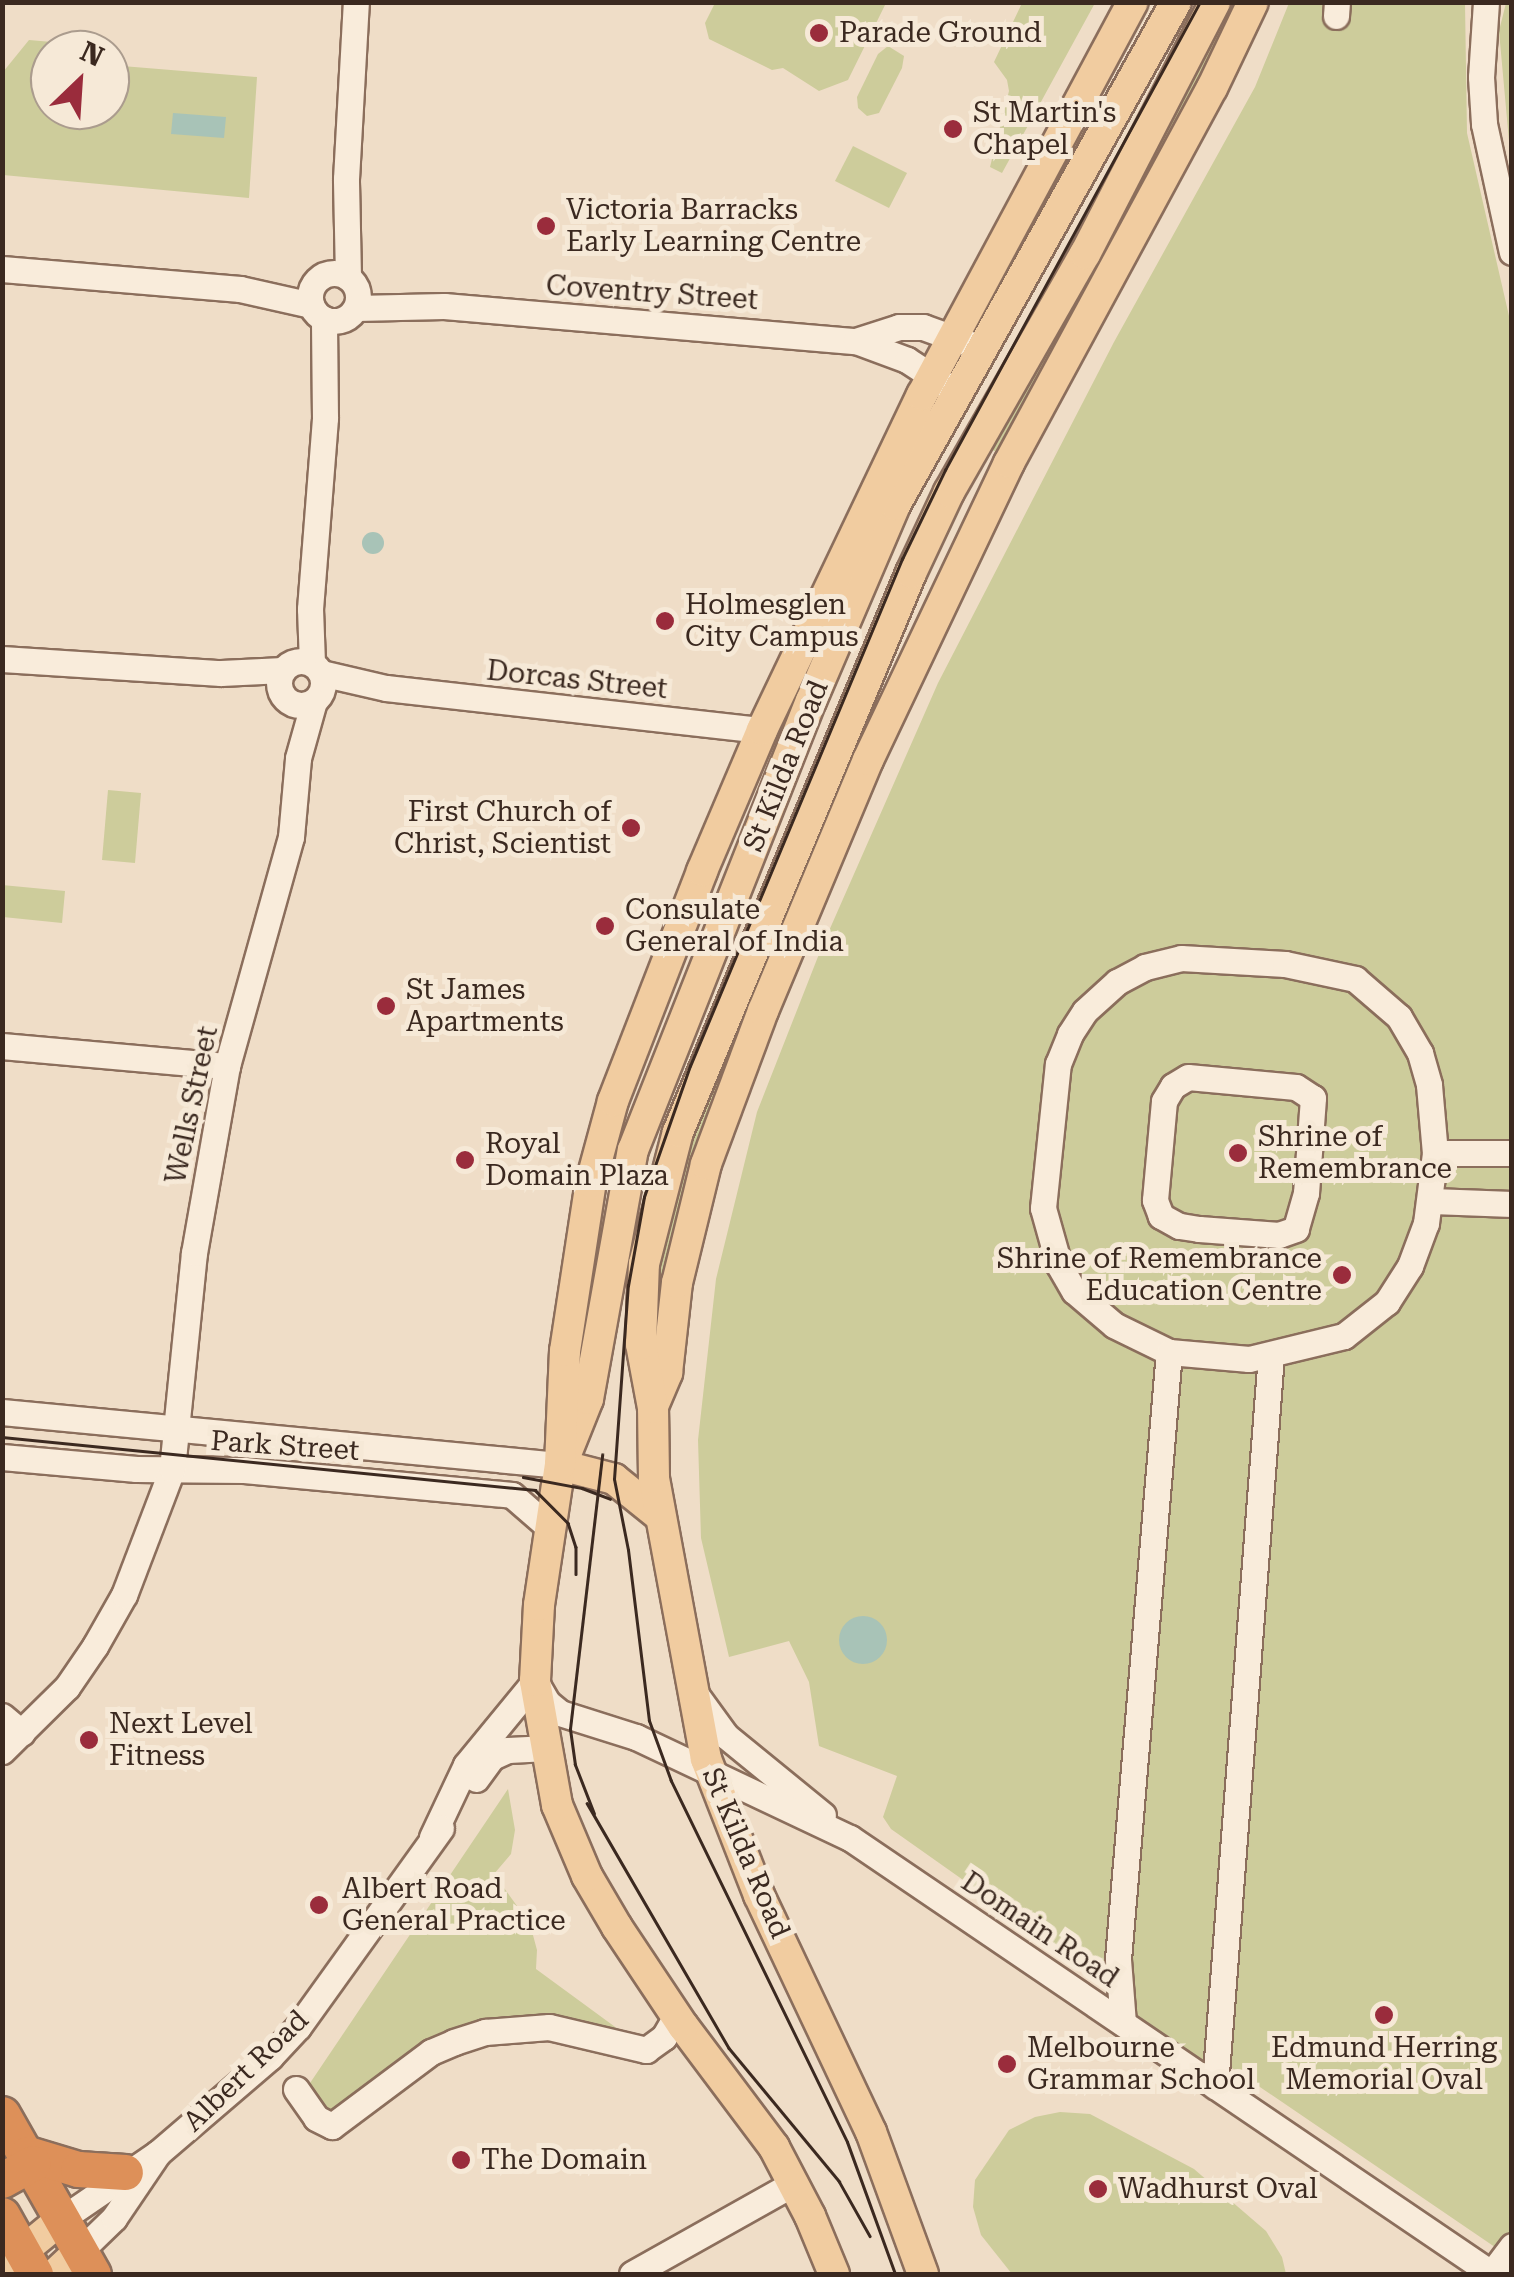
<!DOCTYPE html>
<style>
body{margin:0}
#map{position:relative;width:1514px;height:2277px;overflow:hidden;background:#efddc7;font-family:"Roboto Serif",serif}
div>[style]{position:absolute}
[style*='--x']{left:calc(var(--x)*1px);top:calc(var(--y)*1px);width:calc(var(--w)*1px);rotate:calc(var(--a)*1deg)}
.green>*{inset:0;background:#cdcc9b}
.water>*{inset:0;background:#a8c3b7}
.round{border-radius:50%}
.roads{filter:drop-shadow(2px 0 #8b6e5c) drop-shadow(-2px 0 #8b6e5c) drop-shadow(0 2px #8b6e5c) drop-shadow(0 -2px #8b6e5c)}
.minor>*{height:25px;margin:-12.5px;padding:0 12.5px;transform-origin:12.5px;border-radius:12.5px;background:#f9ecdb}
.minor>.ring{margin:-12.5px;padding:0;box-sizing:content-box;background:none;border:25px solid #f9ecdb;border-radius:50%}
.major>*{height:30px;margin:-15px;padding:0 15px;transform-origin:15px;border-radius:15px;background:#f1cca0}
.highway>*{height:35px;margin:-17.5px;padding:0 17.5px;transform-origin:17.5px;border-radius:17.5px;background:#dd9059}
.tram>*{height:2.5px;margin:-1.25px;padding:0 1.25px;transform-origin:1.25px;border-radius:1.25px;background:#3b2920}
.dots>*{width:28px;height:28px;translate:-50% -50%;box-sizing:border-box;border:5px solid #f6e9d7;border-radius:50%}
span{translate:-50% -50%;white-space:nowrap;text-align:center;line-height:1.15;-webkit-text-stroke:10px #f6e9d7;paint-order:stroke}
.poi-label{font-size:28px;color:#3b2920}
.left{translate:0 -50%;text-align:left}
.right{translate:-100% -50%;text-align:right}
.street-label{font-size:28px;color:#3b2920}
.frame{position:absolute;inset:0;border:5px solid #3b2920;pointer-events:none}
.north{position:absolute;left:30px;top:30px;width:100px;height:100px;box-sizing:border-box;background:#f6e9d7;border:2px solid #ab9c8e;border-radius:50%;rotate:25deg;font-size:28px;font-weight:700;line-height:40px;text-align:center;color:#3b2920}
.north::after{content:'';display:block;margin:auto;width:35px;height:45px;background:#9a2c3c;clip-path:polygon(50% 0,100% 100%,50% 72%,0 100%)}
</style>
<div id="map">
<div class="green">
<i style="clip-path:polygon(715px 3px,715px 2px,886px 3px,848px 80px,819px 91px,783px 68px,772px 70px,709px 39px,705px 23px)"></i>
<i style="clip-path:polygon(1022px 3px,1095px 3px,1002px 173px,990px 167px,1009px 91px,1007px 80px,994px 62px)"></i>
<i style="clip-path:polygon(1226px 3px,1242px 3px,1002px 456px,985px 445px)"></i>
<i style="clip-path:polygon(1289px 3px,1465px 3px,1467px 133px,1512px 329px,1511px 2258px,1213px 2055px,1210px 2071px,1128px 2015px,1129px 1997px,891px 1829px,883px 1817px,897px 1776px,819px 1746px,809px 1682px,789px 1641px,729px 1657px,701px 1538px,698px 1440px,716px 1279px,757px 1112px,821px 949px,938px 683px,1114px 342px,1255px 87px)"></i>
<i style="clip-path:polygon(1506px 3px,1512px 3px,1511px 163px,1499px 31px)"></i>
<i style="clip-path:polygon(29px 40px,98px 46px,97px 50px,50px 50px,50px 110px,110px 110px,110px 65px,257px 77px,249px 198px,3px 175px,3px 72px)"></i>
<i style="clip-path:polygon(888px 46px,904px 56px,902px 68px,879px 113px,867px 116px,858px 108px,857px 97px,878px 54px)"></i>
<i style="clip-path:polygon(853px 146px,907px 173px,889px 208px,835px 181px)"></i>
<i style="clip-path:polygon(108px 790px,141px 793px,135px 863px,102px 860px)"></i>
<i style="clip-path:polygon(832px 798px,836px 800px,666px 1295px,652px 1293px,687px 1140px)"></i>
<i style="clip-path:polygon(2px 885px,65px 891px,62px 923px,3px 917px)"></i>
<i style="clip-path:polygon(508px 1789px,515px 1830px,511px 1854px,494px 1874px,530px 1924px,537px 1950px,536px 1969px,622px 2032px,484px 2027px,337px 2119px,304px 2092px)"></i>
<i style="clip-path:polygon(1060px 2112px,1090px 2114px,1194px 2169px,1266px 2231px,1282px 2257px,1286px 2274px,1012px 2274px,981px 2235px,973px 2207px,975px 2180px,1009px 2130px,1035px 2117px)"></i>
</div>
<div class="water">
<i style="clip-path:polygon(173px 113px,226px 117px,224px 138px,171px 134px)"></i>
<i class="round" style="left:362px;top:532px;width:22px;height:22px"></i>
<i class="round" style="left:839px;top:1616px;width:48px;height:48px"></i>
</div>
<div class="roads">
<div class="minor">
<i style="--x:1486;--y:2;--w:75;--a:93.8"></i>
<i style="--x:1481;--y:77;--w:47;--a:86.3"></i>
<i style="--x:1484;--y:124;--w:131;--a:77.7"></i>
<i style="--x:1336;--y:16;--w:14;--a:-86"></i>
<i style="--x:2;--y:269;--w:239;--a:4.8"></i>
<i style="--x:240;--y:289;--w:73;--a:12.7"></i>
<i class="ring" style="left:310px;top:273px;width:23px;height:23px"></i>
<i style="--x:348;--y:277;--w:98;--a:-91.2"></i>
<i style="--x:346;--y:179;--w:177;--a:-86.8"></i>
<i style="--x:356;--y:308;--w:88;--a:-1.3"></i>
<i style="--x:444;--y:306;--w:413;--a:4.9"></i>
<i style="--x:856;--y:341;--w:54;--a:20.4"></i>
<i style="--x:907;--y:360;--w:48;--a:33"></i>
<i style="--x:856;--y:341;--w:45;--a:-18"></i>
<i style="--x:899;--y:327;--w:24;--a:0"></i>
<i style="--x:923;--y:327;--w:50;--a:19.9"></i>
<i style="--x:2;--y:659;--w:219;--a:3.7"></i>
<i style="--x:221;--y:673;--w:62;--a:-2.8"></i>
<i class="ring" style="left:279px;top:661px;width:19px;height:19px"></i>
<i style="--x:312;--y:663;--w:54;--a:-92.1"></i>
<i style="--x:310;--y:609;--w:192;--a:-85.5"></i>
<i style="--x:325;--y:418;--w:99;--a:-90.6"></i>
<i style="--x:321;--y:673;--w:67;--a:13"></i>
<i style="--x:386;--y:688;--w:378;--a:6.4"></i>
<i style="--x:1181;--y:958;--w:104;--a:3.3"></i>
<i style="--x:1285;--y:964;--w:72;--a:12.1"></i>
<i style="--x:1355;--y:979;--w:58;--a:40.8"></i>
<i style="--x:1399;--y:1017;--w:42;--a:59.7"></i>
<i style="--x:1420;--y:1053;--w:33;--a:74"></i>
<i style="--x:1429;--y:1085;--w:68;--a:85"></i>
<i style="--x:1435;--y:1153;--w:71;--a:97.3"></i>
<i style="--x:1426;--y:1223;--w:46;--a:110.4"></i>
<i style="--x:1410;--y:1266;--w:43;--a:122.6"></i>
<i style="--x:1387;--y:1302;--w:55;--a:141.7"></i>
<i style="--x:1344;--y:1336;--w:98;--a:166.4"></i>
<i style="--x:1249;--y:1359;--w:80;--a:-175"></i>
<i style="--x:1169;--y:1352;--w:61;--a:-153.9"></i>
<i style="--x:1114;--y:1325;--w:52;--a:-139.6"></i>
<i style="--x:1074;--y:1291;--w:30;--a:-120"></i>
<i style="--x:1059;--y:1265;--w:59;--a:-105.7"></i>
<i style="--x:1043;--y:1208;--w:145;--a:-84.1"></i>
<i style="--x:1058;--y:1064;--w:32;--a:-68"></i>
<i style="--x:1070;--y:1034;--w:27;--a:-57"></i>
<i style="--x:1085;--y:1011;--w:43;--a:-42.2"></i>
<i style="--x:1117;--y:982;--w:32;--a:-28"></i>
<i style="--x:1145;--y:967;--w:37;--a:-14"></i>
<i style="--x:2;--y:1046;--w:226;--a:5.1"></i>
<i style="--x:1188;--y:1077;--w:108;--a:5.3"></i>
<i style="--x:1296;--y:1087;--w:20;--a:33"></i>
<i style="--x:1313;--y:1098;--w:95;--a:94.2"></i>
<i style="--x:1306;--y:1193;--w:37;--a:106"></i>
<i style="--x:1296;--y:1229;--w:18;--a:161"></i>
<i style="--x:1279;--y:1235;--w:80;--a:-175.7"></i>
<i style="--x:1199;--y:1229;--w:20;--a:-171"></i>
<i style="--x:1179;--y:1226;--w:21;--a:-151"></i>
<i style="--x:1161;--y:1216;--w:17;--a:-111"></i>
<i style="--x:1155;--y:1200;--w:99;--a:-84.8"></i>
<i style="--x:1164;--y:1101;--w:17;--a:-59"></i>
<i style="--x:1173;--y:1086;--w:17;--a:-31"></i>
<i style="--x:1435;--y:1153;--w:77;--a:0"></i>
<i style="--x:1432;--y:1201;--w:80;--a:2.1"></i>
<i style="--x:2;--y:1412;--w:561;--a:5.43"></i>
<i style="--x:2;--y:1457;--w:135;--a:5.1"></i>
<i style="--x:136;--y:1469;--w:108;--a:0.5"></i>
<i style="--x:244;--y:1470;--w:269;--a:5.3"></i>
<i style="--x:512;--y:1495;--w:52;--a:41.1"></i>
<i style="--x:697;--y:1696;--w:49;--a:54.1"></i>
<i style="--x:726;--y:1736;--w:125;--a:39.2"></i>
<i style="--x:2;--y:1716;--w:26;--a:40"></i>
<i style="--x:2;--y:1751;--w:91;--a:-44.6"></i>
<i style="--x:67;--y:1687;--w:50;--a:-55.7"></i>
<i style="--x:95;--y:1646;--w:59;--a:-60.4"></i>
<i style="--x:124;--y:1595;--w:135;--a:-69.1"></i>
<i style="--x:172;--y:1469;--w:217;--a:-84.2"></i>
<i style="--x:194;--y:1253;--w:190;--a:-80"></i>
<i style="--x:227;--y:1066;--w:238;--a:-74.4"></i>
<i style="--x:291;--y:837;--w:79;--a:-84.9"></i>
<i style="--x:298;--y:758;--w:59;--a:-74.3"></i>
<i style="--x:476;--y:1779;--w:27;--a:-54"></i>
<i style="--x:492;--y:1757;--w:17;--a:-24"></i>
<i style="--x:508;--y:1750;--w:35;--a:-3"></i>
<i style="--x:432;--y:1837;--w:80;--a:-64.7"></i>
<i style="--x:466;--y:1765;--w:109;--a:-50.6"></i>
<i style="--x:535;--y:1681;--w:24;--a:60"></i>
<i style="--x:547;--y:1702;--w:17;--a:40"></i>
<i style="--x:560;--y:1713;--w:80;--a:17.5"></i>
<i style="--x:636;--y:1737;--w:237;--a:25.3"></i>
<i style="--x:850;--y:1838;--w:776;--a:34.18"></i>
<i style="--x:1123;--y:2023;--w:64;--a:-94.5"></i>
<i style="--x:1118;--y:1959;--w:609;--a:-85.2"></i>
<i style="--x:1215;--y:2086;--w:733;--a:-85.62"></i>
<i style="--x:296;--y:2089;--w:35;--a:55"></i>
<i style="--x:316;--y:2118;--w:18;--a:27"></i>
<i style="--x:332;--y:2126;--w:124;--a:-36.8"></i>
<i style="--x:431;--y:2052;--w:25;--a:-23"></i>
<i style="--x:454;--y:2042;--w:33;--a:-18"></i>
<i style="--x:485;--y:2032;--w:64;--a:-4.5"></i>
<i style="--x:549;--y:2027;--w:100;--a:13.3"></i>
<i style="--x:646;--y:2050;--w:22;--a:-36"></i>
<i style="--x:664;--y:2037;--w:24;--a:-60"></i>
<i style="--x:63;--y:2218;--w:115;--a:-34.4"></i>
<i style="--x:158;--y:2153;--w:148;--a:-40.6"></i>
<i style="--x:270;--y:2057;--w:41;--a:-47"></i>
<i style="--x:298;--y:2027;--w:245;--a:-54.3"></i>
<i style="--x:80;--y:2251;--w:47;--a:-44.1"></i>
<i style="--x:114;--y:2218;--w:78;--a:-55.9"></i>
<i style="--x:632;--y:2274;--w:186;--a:-29.3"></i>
<i style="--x:1491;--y:2274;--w:35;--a:-53"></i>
</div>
<div class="major">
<i style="--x:654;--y:1404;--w:34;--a:-67"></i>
<i style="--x:667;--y:1373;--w:91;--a:-83.7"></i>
<i style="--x:677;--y:1283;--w:122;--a:-76.3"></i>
<i style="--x:706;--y:1164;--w:163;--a:-69.6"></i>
<i style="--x:763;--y:1011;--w:272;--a:-67.3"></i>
<i style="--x:868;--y:760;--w:329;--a:-64.6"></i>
<i style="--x:1009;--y:463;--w:426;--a:-61.6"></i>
<i style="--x:1212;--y:88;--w:95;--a:-64.5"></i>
<i style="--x:566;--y:1454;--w:59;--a:-68.2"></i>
<i style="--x:588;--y:1399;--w:253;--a:-79.8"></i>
<i style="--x:633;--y:1150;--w:483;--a:-68.4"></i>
<i style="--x:811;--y:701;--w:213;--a:-66.8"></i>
<i style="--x:895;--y:505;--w:576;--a:-60.81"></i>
<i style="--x:560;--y:1465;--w:56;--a:14.5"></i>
<i style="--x:614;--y:1479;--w:59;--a:38.8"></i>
<i style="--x:2;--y:2268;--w:79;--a:-39.3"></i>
<i style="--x:55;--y:2274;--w:34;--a:-43"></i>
<i style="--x:834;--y:2274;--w:63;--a:-112.5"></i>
<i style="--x:810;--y:2216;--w:78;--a:-117.6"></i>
<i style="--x:774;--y:2147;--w:151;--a:-126.9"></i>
<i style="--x:683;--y:2026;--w:119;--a:-123.7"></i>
<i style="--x:617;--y:1927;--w:59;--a:-120.5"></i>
<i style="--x:587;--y:1876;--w:77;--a:-112.9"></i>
<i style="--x:557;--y:1805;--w:126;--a:-100.1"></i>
<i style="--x:535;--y:1681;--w:76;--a:-87"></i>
<i style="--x:539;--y:1605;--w:142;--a:-81.5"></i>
<i style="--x:560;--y:1465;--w:114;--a:-87.5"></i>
<i style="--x:565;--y:1351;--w:171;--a:-81.3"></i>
<i style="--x:591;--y:1182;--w:84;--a:-74.8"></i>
<i style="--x:613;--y:1101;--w:247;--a:-68.8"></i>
<i style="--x:702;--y:871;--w:153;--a:-66.9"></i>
<i style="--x:762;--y:730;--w:371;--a:-64.5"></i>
<i style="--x:922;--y:395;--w:446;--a:-61.8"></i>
<i style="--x:923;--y:2274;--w:151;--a:-110.1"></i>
<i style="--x:871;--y:2132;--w:262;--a:-115.3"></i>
<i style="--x:759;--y:1895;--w:146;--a:-111.3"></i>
<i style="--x:706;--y:1759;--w:286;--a:-100.5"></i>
<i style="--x:654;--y:1478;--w:70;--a:-90.8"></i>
<i style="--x:653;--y:1408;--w:65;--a:-100.6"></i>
<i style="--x:641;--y:1344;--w:80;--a:-87.9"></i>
<i style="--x:644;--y:1264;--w:136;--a:-75.6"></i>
<i style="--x:678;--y:1132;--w:606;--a:-67.37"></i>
<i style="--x:911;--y:573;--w:89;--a:-64.9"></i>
<i style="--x:949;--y:492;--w:274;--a:-60.3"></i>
<i style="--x:1085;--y:254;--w:284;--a:-62.7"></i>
</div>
<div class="highway">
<i style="--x:2;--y:2114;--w:184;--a:60.4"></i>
<i style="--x:28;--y:2154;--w:52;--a:16.7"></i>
<i style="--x:78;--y:2169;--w:47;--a:3.7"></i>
<i style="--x:2;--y:2180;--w:35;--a:-29"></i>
<i style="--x:2;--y:2215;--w:68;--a:60.8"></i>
</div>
</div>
<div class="tram">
<i style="--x:2;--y:1437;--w:536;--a:5.68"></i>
<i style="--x:535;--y:1490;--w:47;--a:45"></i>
<i style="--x:568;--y:1523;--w:25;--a:72"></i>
<i style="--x:576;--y:1547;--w:27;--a:90"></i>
<i style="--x:523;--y:1477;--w:60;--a:10.6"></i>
<i style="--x:582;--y:1488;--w:30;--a:21"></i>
<i style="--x:587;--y:1803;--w:283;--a:59.9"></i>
<i style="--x:729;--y:2048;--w:173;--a:50.4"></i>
<i style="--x:839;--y:2181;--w:63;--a:60.6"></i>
<i style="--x:594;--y:1814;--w:53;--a:-111.2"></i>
<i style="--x:575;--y:1765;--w:36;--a:-98"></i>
<i style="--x:570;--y:1729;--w:276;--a:-83.3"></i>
<i style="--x:895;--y:2274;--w:140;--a:-110"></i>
<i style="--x:847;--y:2142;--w:402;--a:-116"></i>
<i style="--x:671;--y:1781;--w:64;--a:-110.1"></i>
<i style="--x:649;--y:1721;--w:172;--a:-97"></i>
<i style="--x:628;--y:1550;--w:72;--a:-101.2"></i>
<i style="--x:614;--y:1479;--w:194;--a:-85.9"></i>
<i style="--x:628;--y:1286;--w:90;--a:-79.8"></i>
<i style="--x:644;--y:1197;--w:139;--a:-70.7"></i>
<i style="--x:690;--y:1066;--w:550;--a:-67.31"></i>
<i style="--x:902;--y:559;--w:99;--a:-64.2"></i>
<i style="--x:945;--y:470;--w:533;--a:-61.42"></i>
</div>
<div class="dots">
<i style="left:819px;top:33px;background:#9a2c3c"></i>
<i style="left:953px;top:129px;background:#9a2c3c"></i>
<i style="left:546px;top:226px;background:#9a2c3c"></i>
<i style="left:665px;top:621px;background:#9a2c3c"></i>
<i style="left:631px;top:828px;background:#9a2c3c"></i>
<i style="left:605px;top:926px;background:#9a2c3c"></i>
<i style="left:386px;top:1006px;background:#9a2c3c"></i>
<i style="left:1238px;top:1153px;background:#9a2c3c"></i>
<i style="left:465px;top:1160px;background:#9a2c3c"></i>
<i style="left:1342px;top:1275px;background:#9a2c3c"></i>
<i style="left:89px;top:1740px;background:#9a2c3c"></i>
<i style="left:319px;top:1905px;background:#9a2c3c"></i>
<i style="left:1384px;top:2015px;background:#9a2c3c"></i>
<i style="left:1007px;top:2064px;background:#9a2c3c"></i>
<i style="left:461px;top:2160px;background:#9a2c3c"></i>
<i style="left:1098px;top:2189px;background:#9a2c3c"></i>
</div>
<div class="poi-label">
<span class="left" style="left:839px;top:33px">Parade Ground</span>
<span class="left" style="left:973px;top:129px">St Martin's<br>Chapel</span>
<span class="left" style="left:566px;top:226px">Victoria Barracks<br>Early Learning Centre</span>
<span class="left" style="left:685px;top:621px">Holmesglen<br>City Campus</span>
<span class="right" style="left:611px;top:828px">First Church of<br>Christ, Scientist</span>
<span class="left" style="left:625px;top:926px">Consulate<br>General of India</span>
<span class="left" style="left:406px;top:1006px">St James<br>Apartments</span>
<span class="left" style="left:1258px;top:1153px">Shrine of<br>Remembrance</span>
<span class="left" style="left:485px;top:1160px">Royal<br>Domain Plaza</span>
<span class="right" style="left:1322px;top:1275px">Shrine of Remembrance<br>Education Centre</span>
<span class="left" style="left:109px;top:1740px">Next Level<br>Fitness</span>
<span class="left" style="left:342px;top:1905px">Albert Road<br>General Practice</span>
<span class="left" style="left:1027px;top:2064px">Melbourne<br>Grammar School</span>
<span style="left:1384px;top:2064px">Edmund Herring<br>Memorial Oval</span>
<span class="left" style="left:481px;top:2160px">The Domain</span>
<span class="left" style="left:1118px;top:2189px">Wadhurst Oval</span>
</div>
<div class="street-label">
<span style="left:652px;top:293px;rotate:4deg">Coventry Street</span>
<span style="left:577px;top:680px;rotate:6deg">Dorcas Street</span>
<span style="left:786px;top:766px;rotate:-68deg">St Kilda Road</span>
<span style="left:192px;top:1105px;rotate:-78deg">Wells Street</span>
<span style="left:285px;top:1446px;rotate:4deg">Park Street</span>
<span style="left:746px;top:1853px;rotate:67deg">St Kilda Road</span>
<span style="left:1040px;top:1930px;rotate:34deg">Domain Road</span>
<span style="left:246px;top:2071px;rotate:-44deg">Albert Road</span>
</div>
<div class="frame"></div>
<div class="north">N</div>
</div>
